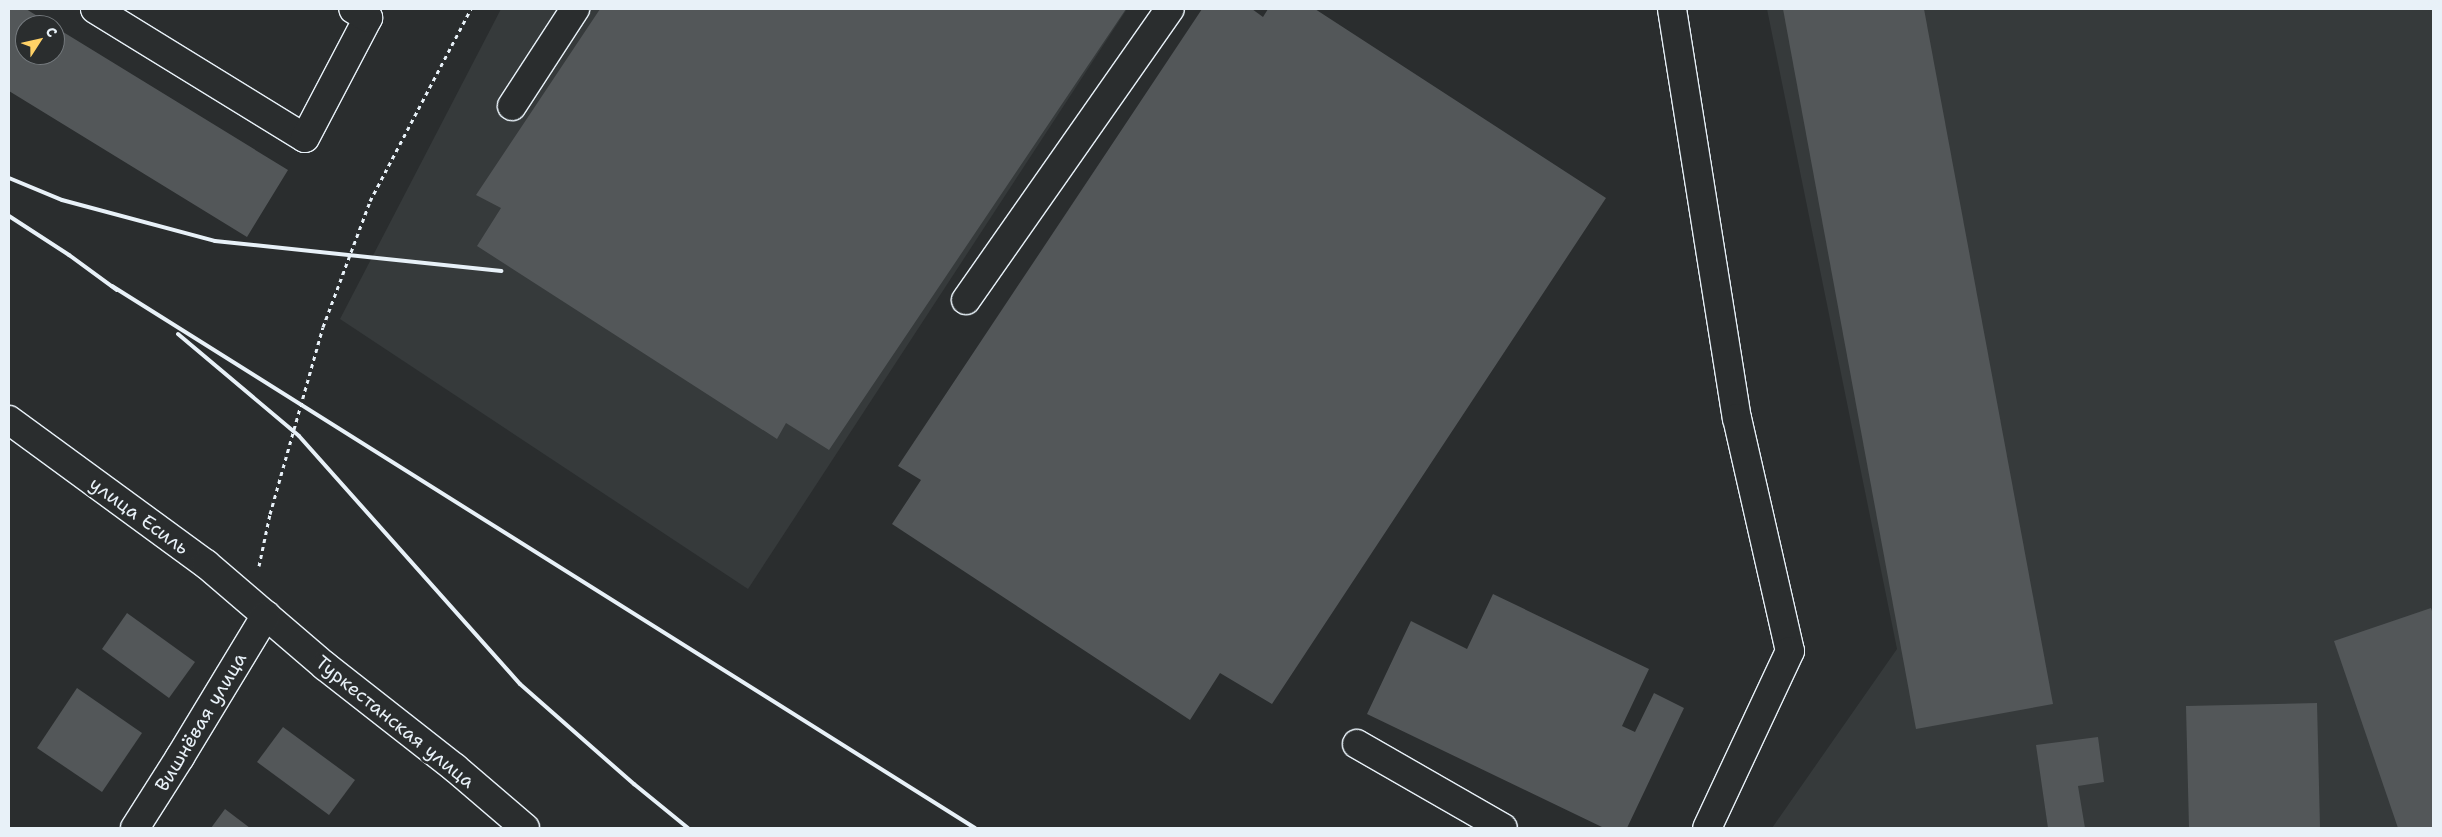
<!DOCTYPE html>
<meta charset="utf-8">
<style>
body{margin:0}
#map{position:relative;width:2442px;height:837px;overflow:hidden;background:#2a2d2e;font-family:"Shantell Sans",sans-serif}
div>[style]{position:absolute}
[style*='--x']{left:calc(var(--x)*1px);top:calc(var(--y)*1px);width:calc(var(--w)*1px);rotate:calc(var(--a)*1deg)}
.built>*{inset:0;background:#363a3b}
.building>*{inset:0;background:#535759}
.path>*{height:3px;margin-top:-1.5px;transform-origin:0;background:repeating-linear-gradient(90deg,#e8f1f8 0 4px,transparent 0 8px)}
.roads{filter:drop-shadow(1px 0 #e8f1f8) drop-shadow(-1px 0 #e8f1f8) drop-shadow(0 1px #e8f1f8) drop-shadow(0 -1px #e8f1f8)}
.minor>*{height:28px;margin:-14px;padding:0 14px;transform-origin:14px;border-radius:14px;background:#2a2d2e}
.rail>*{height:4px;margin:-2px;padding:0 2px;transform-origin:2px;border-radius:2px;background:#e8f1f8}
span{translate:-50% -50%;white-space:nowrap;text-align:center;line-height:1.15;-webkit-text-stroke:5px #2a2d2e;paint-order:stroke}
.street-label{font-size:19px;color:#e8f1f8}
.frame{position:absolute;inset:0;border:10px solid #e8f1f8;pointer-events:none}
.north{position:absolute;left:15px;top:15px;width:50px;height:50px;box-sizing:border-box;background:#2a2d2e;border:1px solid #767b7f;border-radius:50%;rotate:55deg;font-size:14px;font-weight:700;line-height:20px;text-align:center;color:#e8f1f8}
.north::after{content:'';display:block;margin:auto;width:18px;height:22px;background:#ffd166;clip-path:polygon(50% 0,100% 100%,50% 72%,0 100%)}
</style>
<div id="map">
<div class="built">
<i style="clip-path:polygon(501px 9px,1127px 9px,748px 589px,340px 319px)"></i>
<i style="clip-path:polygon(1767px 9px,2433px 9px,2433px 828px,1772px 828px,1897px 649px)"></i>
</div>
<div class="building">
<i style="clip-path:polygon(9px 9px,26px 9px,52px 25px,25px 25px,25px 55px,55px 55px,55px 27px,288px 170px,247px 237px,9px 91px)"></i>
<i style="clip-path:polygon(600px 9px,1126px 9px,829px 450px,786px 423px,777px 439px,477px 246px,501px 208px,476px 195px)"></i>
<i style="clip-path:polygon(1202px 9px,1252px 9px,1263px 17px,1268px 9px,1315px 9px,1606px 198px,1272px 704px,1220px 673px,1190px 720px,892px 524px,921px 480px,898px 466px)"></i>
<i style="clip-path:polygon(1783px 9px,1924px 9px,2053px 704px,1916px 729px)"></i>
<i style="clip-path:polygon(1493px 594px,1649px 669px,1622px 726px,1635px 732px,1654px 693px,1684px 708px,1627px 828px,1604px 828px,1367px 714px,1411px 621px,1467px 649px)"></i>
<i style="clip-path:polygon(2431px 608px,2433px 614px,2433px 828px,2398px 828px,2334px 641px)"></i>
<i style="clip-path:polygon(127px 613px,195px 662px,169px 698px,102px 649px)"></i>
<i style="clip-path:polygon(77px 688px,142px 733px,102px 792px,37px 748px)"></i>
<i style="clip-path:polygon(2317px 703px,2320px 828px,2189px 828px,2186px 706px)"></i>
<i style="clip-path:polygon(283px 727px,355px 780px,329px 815px,257px 762px)"></i>
<i style="clip-path:polygon(2098px 737px,2104px 782px,2078px 786px,2085px 828px,2048px 828px,2036px 745px)"></i>
<i style="clip-path:polygon(225px 809px,250px 828px,211px 828px)"></i>
</div>
<div class="path">
<i style="--x:259;--y:566;--w:53;--a:-78.1"></i>
<i style="--x:270;--y:514;--w:194;--a:-74.2"></i>
<i style="--x:323;--y:327;--w:134;--a:-69.5"></i>
<i style="--x:370;--y:201;--w:217;--a:-62.3"></i>
</div>
<div class="roads">
<div class="minor">
<i style="--x:95;--y:9;--w:246;--a:31.6"></i>
<i style="--x:305;--y:138;--w:136;--a:-62.3"></i>
<i style="--x:368;--y:18;--w:17;--a:-149"></i>
<i style="--x:1672;--y:9;--w:414;--a:81"></i>
<i style="--x:1737;--y:418;--w:239;--a:77.2"></i>
<i style="--x:1790;--y:651;--w:195;--a:115.1"></i>
<i style="--x:512;--y:106;--w:116;--a:-57"></i>
<i style="--x:966;--y:300;--w:355;--a:-55"></i>
<i style="--x:9;--y:420;--w:244;--a:36.2"></i>
<i style="--x:206;--y:564;--w:157;--a:40.6"></i>
<i style="--x:325;--y:666;--w:165;--a:38.1"></i>
<i style="--x:455;--y:768;--w:92;--a:40.6"></i>
<i style="--x:1357;--y:744;--w:168;--a:29.9"></i>
<i style="--x:135;--y:828;--w:84;--a:-57.6"></i>
<i style="--x:180;--y:757;--w:166;--a:-58.8"></i>
</div>
</div>
<div class="rail">
<i style="--x:9;--y:178;--w:57;--a:22.5"></i>
<i style="--x:62;--y:200;--w:158;--a:15"></i>
<i style="--x:215;--y:241;--w:288;--a:6"></i>
<i style="--x:9;--y:216;--w:72;--a:33"></i>
<i style="--x:69;--y:255;--w:59;--a:36.1"></i>
<i style="--x:112;--y:286;--w:1019;--a:32.13"></i>
<i style="--x:178;--y:334;--w:158;--a:40.1"></i>
<i style="--x:299;--y:436;--w:332;--a:48.3"></i>
<i style="--x:520;--y:684;--w:152;--a:41.3"></i>
<i style="--x:634;--y:784;--w:70;--a:39.2"></i>
</div>
<div class="street-label">
<span style="left:139px;top:516px;rotate:36deg">улица Есиль</span>
<span style="left:201px;top:722px;rotate:-59deg">Вишнёвая улица</span>
<span style="left:395px;top:722px;rotate:39deg">Туркестанская улица</span>
</div>
<div class="frame"></div>
<div class="north">С</div>
</div>
